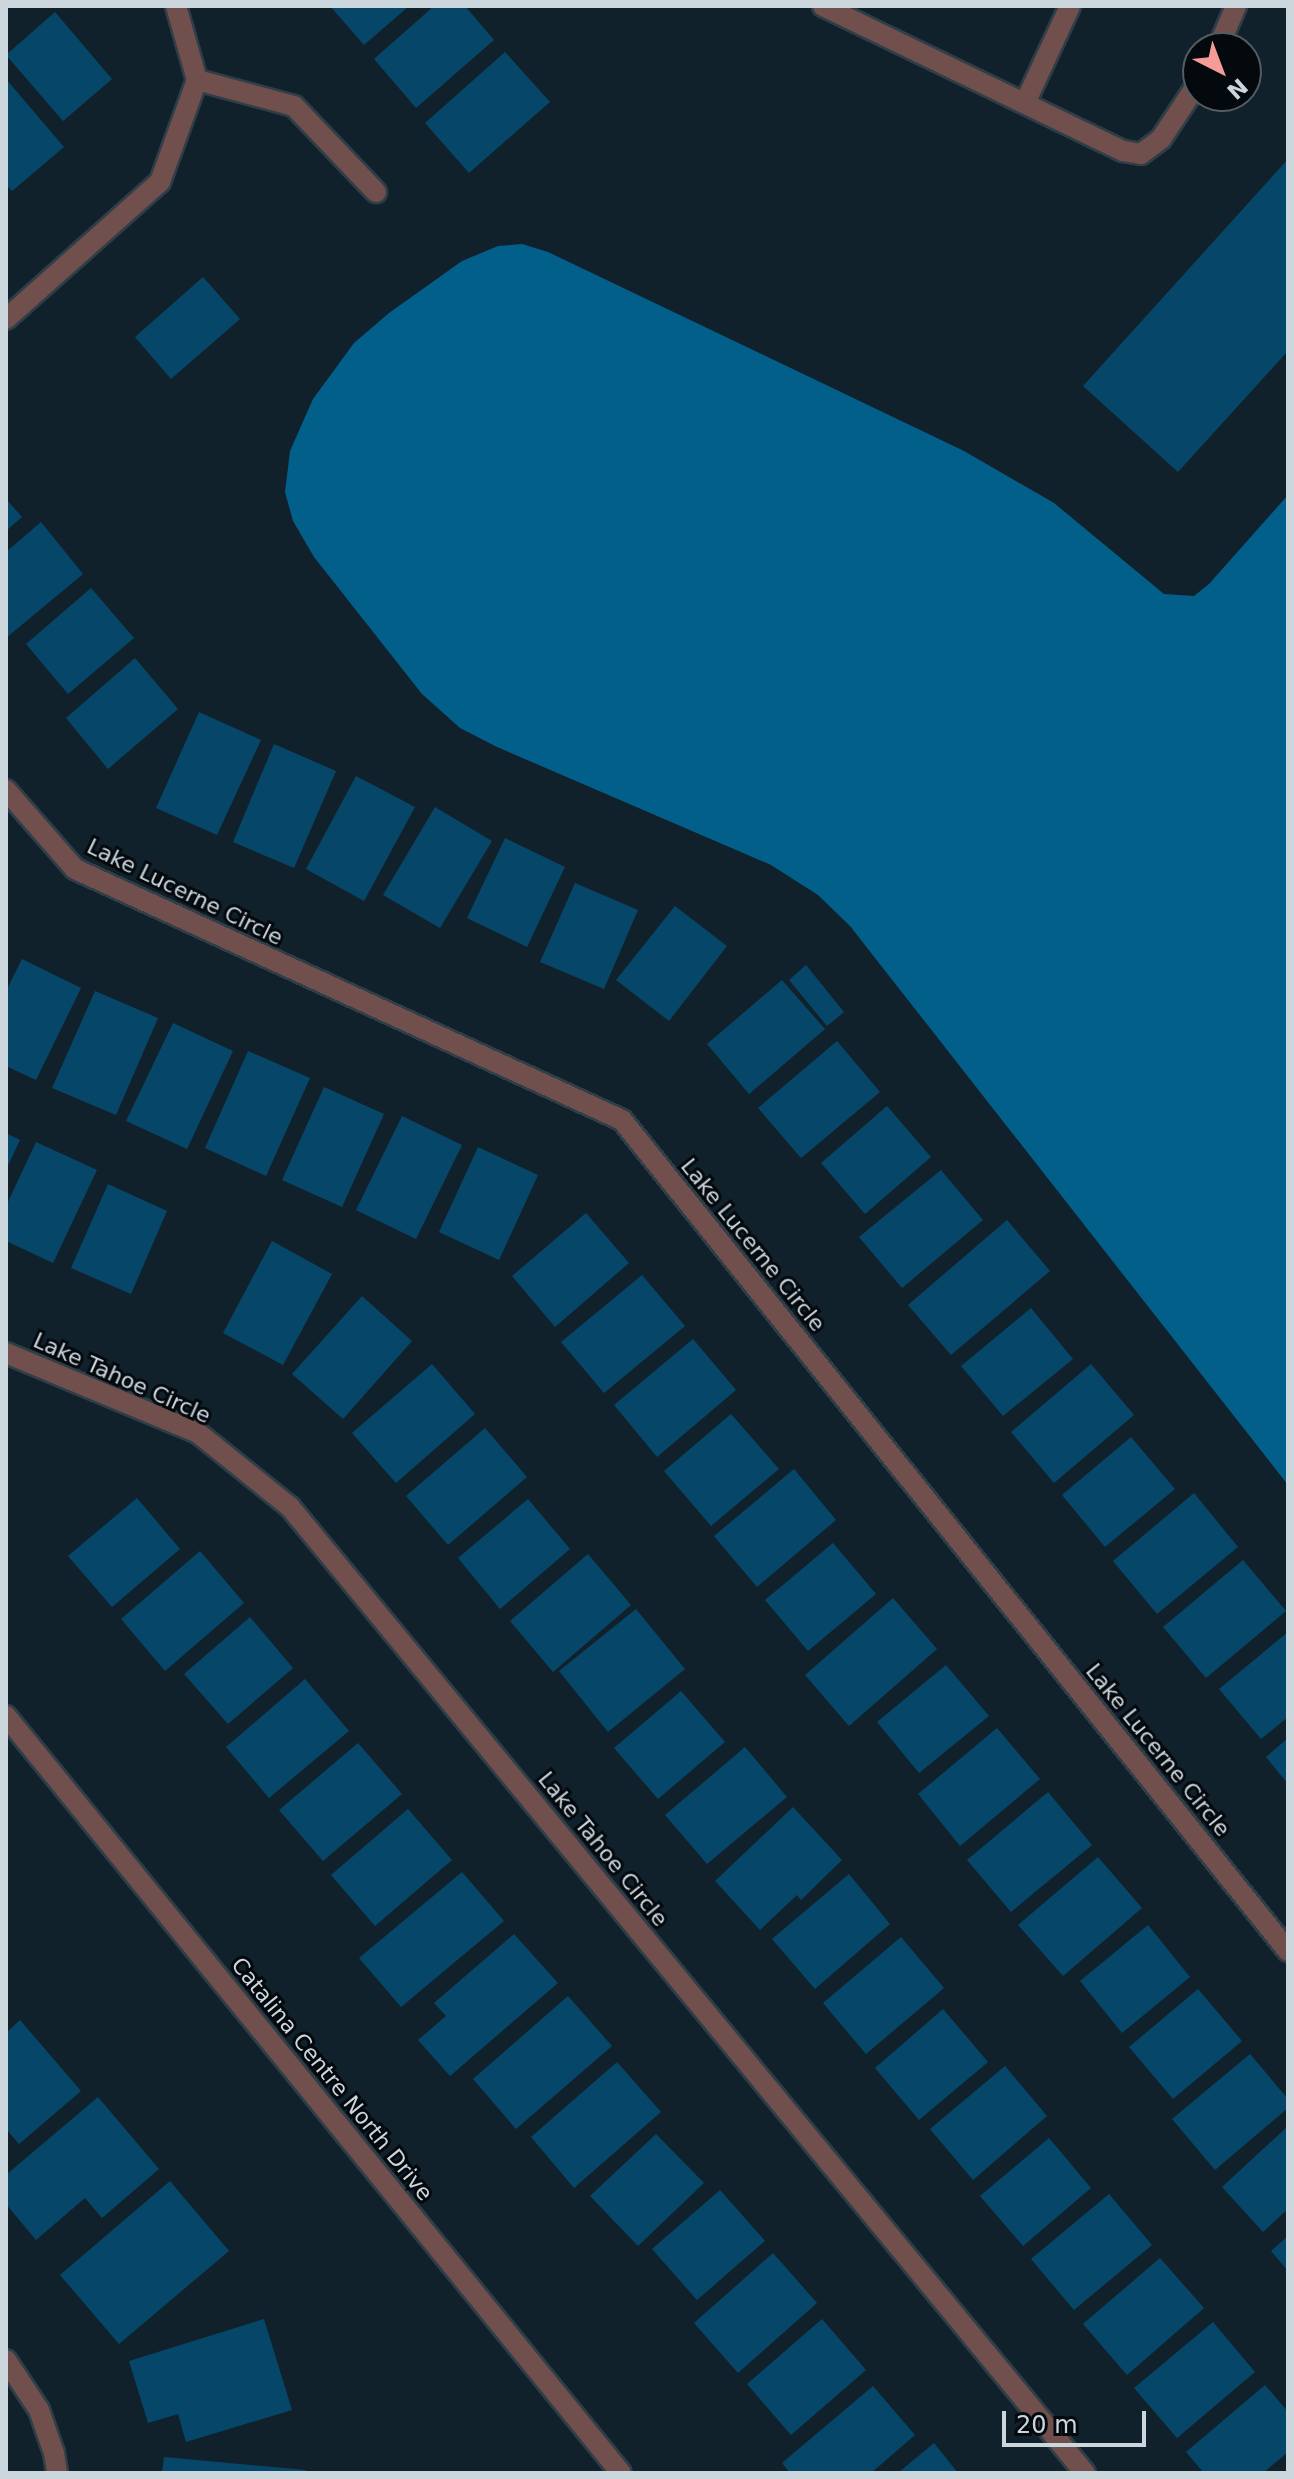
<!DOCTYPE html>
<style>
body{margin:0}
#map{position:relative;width:1294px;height:2479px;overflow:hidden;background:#11212b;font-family:"DejaVu Sans",sans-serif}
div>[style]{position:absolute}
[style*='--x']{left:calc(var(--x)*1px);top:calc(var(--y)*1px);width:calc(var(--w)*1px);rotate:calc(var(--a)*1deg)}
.water>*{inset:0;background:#025f8a}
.building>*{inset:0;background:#064769}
.roads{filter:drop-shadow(2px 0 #2f3e47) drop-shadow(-2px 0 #2f3e47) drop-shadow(0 2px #2f3e47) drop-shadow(0 -2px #2f3e47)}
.minor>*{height:20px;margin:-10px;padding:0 10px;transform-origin:10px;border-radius:10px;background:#704f4d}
span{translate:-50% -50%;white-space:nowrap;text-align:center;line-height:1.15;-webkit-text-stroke:6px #04090e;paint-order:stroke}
.street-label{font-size:22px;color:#ccd6dd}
.frame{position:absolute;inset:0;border:8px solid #ccd6dd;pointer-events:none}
.north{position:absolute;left:1182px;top:32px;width:80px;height:80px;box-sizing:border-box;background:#04090e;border:2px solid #545b61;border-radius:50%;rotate:138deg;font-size:22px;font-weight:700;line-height:32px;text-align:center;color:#ccd6dd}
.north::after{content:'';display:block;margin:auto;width:28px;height:36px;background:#f59b98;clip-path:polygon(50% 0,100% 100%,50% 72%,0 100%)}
.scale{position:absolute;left:1002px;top:2411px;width:144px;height:36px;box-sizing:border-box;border:4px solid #ccd6dd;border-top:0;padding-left:10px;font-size:24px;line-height:28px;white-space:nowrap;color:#ccd6dd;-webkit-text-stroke:6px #04090e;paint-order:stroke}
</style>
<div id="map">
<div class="water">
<i style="clip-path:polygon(522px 244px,548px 252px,964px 451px,1054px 503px,1164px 594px,1194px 596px,1209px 584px,1288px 495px,1288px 1485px,850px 926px,818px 895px,771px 865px,497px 747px,460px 728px,422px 694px,314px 557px,293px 521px,285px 492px,290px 451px,313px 399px,354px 343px,389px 313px,462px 261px,498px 246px)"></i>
</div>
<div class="building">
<i style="clip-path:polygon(330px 6px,409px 6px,364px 45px)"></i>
<i style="clip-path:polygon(434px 6px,465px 6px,494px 40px,416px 108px,374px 59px)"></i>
<i style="clip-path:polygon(55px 12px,112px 79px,63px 121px,6px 55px)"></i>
<i style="clip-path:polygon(505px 52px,550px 102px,469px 173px,425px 123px)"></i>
<i style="clip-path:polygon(6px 79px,64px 147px,12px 191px,6px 185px)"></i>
<i style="clip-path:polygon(1288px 159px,1288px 351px,1178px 472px,1083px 386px)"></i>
<i style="clip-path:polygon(203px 277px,240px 319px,171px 379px,135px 337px)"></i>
<i style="clip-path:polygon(6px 499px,22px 517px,6px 531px)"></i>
<i style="clip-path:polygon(41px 522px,83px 574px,6px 638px,6px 552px)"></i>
<i style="clip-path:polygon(91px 588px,134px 638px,68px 694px,26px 644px)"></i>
<i style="clip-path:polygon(135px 658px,178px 709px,108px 769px,66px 718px)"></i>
<i style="clip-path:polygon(199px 712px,261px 740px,217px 835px,156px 808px)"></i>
<i style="clip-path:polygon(274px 744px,336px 771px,294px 868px,233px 842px)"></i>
<i style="clip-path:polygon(356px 776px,415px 807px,364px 901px,306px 869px)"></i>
<i style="clip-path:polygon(435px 807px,492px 841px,440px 928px,383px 895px)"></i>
<i style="clip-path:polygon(505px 838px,565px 867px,527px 947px,467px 918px)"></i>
<i style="clip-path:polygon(575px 883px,638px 910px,604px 989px,540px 962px)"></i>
<i style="clip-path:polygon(675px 906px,727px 946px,669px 1021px,616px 980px)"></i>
<i style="clip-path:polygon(22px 959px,81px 988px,36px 1080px,6px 1066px,6px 991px)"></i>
<i style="clip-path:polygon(806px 965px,844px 1012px,827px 1026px,789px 980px)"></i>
<i style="clip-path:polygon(782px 980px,825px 1029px,749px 1094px,707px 1044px)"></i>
<i style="clip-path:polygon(95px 991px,158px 1018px,116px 1115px,52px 1088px)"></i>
<i style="clip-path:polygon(173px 1023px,233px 1051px,187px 1149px,126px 1121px)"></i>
<i style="clip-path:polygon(837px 1041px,880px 1092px,801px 1158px,758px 1108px)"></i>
<i style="clip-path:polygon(248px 1051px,310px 1078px,266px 1176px,205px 1148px)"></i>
<i style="clip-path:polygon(324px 1087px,384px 1114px,342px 1207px,282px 1180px)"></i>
<i style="clip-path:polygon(887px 1106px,931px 1157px,865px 1214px,821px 1163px)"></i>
<i style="clip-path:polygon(402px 1116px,462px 1145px,416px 1239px,356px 1210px)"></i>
<i style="clip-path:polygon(6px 1133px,20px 1140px,6px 1170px)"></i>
<i style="clip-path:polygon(36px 1142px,97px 1170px,53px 1263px,6px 1241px,6px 1206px)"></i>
<i style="clip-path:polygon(478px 1147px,538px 1175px,499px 1260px,439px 1232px)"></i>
<i style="clip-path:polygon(941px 1170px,983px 1220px,902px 1288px,859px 1237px)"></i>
<i style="clip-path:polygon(108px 1184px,167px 1211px,131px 1294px,71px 1268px)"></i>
<i style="clip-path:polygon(586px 1213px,629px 1263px,555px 1327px,512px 1276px)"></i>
<i style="clip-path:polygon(1007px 1220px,1050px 1271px,951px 1355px,908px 1305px)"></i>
<i style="clip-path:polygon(272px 1241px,332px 1274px,283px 1365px,223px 1333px)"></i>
<i style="clip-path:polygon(642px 1275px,685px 1326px,604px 1393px,561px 1342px)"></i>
<i style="clip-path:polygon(362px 1296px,412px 1341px,343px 1419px,292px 1374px)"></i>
<i style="clip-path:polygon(1031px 1308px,1073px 1359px,1003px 1416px,961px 1366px)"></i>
<i style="clip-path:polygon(693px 1339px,736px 1390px,657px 1457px,614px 1405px)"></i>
<i style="clip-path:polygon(432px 1364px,475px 1414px,396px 1483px,352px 1433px)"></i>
<i style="clip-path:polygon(1091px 1364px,1134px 1415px,1054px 1483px,1011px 1432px)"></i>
<i style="clip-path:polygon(731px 1414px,779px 1469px,711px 1526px,664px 1471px)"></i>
<i style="clip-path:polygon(485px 1428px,527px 1477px,448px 1545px,406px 1496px)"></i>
<i style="clip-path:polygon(1131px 1437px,1175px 1489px,1105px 1547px,1062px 1495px)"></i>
<i style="clip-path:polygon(794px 1469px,836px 1520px,757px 1587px,714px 1536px)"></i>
<i style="clip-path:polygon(1194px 1493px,1238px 1547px,1157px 1614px,1113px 1561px)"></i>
<i style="clip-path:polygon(137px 1498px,180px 1549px,112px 1607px,68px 1556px)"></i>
<i style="clip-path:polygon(528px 1499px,570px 1549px,500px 1609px,458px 1558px)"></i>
<i style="clip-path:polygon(833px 1543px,876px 1594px,808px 1651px,765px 1600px)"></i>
<i style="clip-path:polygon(200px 1551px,244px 1603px,165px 1671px,121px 1619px)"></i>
<i style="clip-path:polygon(588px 1554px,631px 1605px,553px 1672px,510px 1621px)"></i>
<i style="clip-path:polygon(1243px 1560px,1286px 1611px,1206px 1678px,1163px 1627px)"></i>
<i style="clip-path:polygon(893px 1598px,937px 1649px,849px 1726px,805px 1675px)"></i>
<i style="clip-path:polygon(636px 1609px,685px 1669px,608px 1732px,559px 1671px)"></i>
<i style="clip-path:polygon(250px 1617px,293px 1668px,228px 1724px,184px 1674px)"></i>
<i style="clip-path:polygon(1288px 1632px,1288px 1717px,1261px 1739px,1219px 1689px)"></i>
<i style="clip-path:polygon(946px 1665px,989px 1716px,919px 1773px,877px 1722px)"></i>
<i style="clip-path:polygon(305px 1679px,349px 1731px,269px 1798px,226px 1747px)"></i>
<i style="clip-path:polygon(681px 1691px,725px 1742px,658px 1799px,614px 1748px)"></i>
<i style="clip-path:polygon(997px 1728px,1040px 1779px,960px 1846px,918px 1794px)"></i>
<i style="clip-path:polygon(1288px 1738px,1288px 1784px,1266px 1757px)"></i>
<i style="clip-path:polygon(358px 1743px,402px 1794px,323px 1861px,279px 1810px)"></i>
<i style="clip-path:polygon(745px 1747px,787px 1797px,707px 1864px,665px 1815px)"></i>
<i style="clip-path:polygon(1048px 1792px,1092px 1845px,1011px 1912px,967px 1860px)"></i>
<i style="clip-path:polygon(793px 1807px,842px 1860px,801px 1900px,797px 1895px,760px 1930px,715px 1881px)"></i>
<i style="clip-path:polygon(408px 1809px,452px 1860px,375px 1926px,331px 1875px)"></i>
<i style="clip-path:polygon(1098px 1857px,1142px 1908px,1063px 1976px,1018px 1925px)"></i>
<i style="clip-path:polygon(462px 1872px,504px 1921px,401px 2007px,359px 1958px)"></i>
<i style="clip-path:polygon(849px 1874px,890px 1924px,815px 1989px,772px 1939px)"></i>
<i style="clip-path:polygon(1148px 1925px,1190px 1977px,1122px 2033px,1080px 1981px)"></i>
<i style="clip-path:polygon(514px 1934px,558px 1983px,450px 2076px,418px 2040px,446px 2016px,434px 2003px)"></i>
<i style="clip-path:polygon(901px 1937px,944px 1988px,866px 2054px,823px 2003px)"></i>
<i style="clip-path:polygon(1198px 1989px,1242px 2041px,1173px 2099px,1129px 2047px)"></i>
<i style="clip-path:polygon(568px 1996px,612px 2046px,516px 2129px,473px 2079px)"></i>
<i style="clip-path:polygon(943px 2009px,988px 2062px,919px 2120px,875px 2068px)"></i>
<i style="clip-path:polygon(20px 2020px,81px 2091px,19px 2144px,6px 2129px,6px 2033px)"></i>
<i style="clip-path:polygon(1250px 2054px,1288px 2099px,1288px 2108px,1215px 2170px,1172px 2119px)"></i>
<i style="clip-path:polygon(617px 2062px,661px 2112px,574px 2188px,531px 2137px)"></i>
<i style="clip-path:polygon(1005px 2066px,1047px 2116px,973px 2180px,930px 2129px)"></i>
<i style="clip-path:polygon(98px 2097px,159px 2169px,102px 2218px,85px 2198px,36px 2240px,6px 2204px,6px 2175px)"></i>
<i style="clip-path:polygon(1288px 2126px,1288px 2209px,1263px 2232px,1222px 2187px)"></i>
<i style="clip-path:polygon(656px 2134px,704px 2183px,638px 2246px,590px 2196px)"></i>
<i style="clip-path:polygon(1049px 2138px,1091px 2188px,1023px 2246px,980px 2196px)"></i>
<i style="clip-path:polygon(170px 2181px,229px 2251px,119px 2344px,60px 2275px)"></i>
<i style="clip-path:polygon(720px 2190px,765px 2241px,697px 2300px,652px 2249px)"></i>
<i style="clip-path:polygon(1109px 2194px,1152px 2245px,1074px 2310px,1031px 2259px)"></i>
<i style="clip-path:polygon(1288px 2236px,1288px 2271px,1271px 2251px)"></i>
<i style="clip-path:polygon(773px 2253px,817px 2303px,738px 2373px,694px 2323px)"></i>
<i style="clip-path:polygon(1160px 2258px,1204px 2308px,1127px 2375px,1083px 2324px)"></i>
<i style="clip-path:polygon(264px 2319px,292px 2410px,186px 2442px,178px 2414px,148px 2423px,129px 2361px)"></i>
<i style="clip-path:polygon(822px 2319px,866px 2370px,791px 2435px,747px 2384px)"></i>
<i style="clip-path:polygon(1213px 2322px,1255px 2372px,1177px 2438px,1134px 2388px)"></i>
<i style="clip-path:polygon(1265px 2385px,1288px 2412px,1288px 2452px,1263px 2473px,1204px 2473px,1186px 2452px)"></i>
<i style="clip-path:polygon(873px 2386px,915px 2435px,871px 2473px,790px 2473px,782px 2463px)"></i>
<i style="clip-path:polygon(934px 2443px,958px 2473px,898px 2473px)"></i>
<i style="clip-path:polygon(164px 2457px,306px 2470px,306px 2473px,162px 2473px)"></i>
</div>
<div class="roads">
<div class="minor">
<i style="--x:176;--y:6;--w:77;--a:74.2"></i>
<i style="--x:197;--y:80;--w:100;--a:15"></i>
<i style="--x:294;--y:106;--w:119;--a:46.4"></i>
<i style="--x:823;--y:6;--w:333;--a:25.8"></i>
<i style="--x:1123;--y:151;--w:18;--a:9"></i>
<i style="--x:1141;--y:154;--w:25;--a:-37"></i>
<i style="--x:1161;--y:139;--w:67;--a:-56.5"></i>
<i style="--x:1218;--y:48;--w:46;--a:-66.8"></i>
<i style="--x:1025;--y:103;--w:107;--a:-65.1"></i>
<i style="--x:6;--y:319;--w:206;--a:-41.7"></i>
<i style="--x:160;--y:182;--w:109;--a:-70.1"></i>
<i style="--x:6;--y:790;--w:105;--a:48.9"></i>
<i style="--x:75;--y:869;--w:602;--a:24.65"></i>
<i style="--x:622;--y:1120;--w:1065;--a:51.29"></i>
<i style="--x:6;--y:1353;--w:208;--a:22.6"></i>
<i style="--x:198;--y:1433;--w:118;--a:38.8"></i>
<i style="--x:290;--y:1507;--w:1251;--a:50.55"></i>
<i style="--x:6;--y:1716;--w:975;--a:50.91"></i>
<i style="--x:6;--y:2360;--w:60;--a:56.6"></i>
<i style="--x:39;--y:2410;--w:46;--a:70.8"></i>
<i style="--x:54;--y:2453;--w:20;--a:81"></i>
</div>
</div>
<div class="street-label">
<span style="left:185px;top:892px;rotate:26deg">Lake Lucerne Circle</span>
<span style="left:753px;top:1245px;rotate:51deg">Lake Lucerne Circle</span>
<span style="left:122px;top:1378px;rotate:24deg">Lake Tahoe Circle</span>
<span style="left:1158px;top:1750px;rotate:51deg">Lake Lucerne Circle</span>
<span style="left:603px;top:1849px;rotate:51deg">Lake Tahoe Circle</span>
<span style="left:332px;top:2079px;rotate:51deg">Catalina Centre North Drive</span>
</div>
<div class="frame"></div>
<div class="north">N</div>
<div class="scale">20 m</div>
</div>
